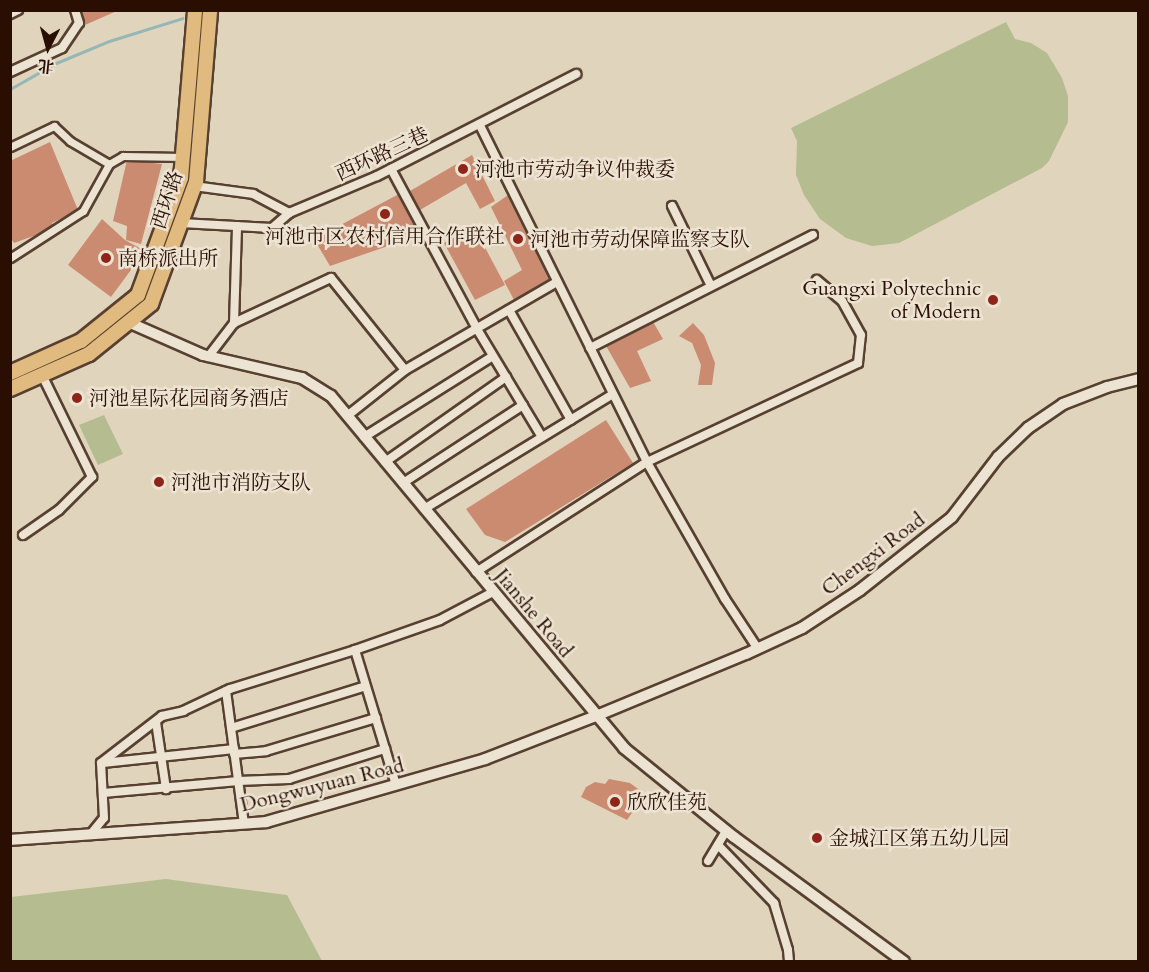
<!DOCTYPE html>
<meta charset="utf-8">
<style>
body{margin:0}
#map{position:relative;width:1149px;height:972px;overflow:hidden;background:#e1d4bc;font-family:Cardo,"Noto Serif SC",serif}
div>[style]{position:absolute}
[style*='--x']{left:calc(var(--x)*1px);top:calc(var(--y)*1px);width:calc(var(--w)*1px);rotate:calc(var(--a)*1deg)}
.green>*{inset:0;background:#b4bc90}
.stream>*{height:3px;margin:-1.5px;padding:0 1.5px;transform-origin:1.5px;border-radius:1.5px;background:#95b7b5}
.building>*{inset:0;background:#cb8b70}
.roads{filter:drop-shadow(2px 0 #584030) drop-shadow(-2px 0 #584030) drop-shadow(0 2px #584030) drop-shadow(0 -2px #584030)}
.pedestrian>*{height:7px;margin:-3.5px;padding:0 3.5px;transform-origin:3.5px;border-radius:3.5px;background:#ece3d3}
.minor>*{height:8px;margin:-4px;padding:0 4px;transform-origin:4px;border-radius:4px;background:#ece3d3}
.tertiary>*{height:10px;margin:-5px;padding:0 5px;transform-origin:5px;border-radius:5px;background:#ece3d3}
.trunk>*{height:14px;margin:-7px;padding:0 7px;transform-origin:7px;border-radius:7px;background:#e0ba7e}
.dots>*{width:16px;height:16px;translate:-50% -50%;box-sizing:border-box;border:3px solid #ece3d3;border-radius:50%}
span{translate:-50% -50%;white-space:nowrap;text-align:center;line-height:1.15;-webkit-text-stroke:5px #ece3d3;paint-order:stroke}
.street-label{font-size:20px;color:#2a0e02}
.poi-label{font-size:20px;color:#2a0e02}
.left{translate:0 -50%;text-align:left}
.right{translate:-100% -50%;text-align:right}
.frame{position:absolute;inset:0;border:12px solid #2a0e02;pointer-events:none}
.north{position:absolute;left:18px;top:18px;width:60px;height:60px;-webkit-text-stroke:4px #ece3d3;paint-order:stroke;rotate:186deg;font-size:16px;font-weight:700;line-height:24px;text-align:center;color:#2a0e02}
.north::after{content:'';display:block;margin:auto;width:21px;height:27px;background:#2a0e02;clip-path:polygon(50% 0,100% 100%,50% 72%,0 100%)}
</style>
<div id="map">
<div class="green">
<i style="clip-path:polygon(1006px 22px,1015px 39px,1031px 43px,1047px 53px,1062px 78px,1068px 96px,1068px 122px,1049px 161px,1042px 168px,899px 243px,872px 246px,846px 238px,820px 219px,804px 195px,796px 175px,797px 141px,791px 128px)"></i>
<i style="clip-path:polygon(104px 415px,123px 454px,98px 465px,79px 425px)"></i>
<i style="clip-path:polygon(166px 879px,287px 895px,322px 961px,11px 961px,11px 897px)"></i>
</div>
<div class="stream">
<i style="--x:10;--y:89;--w:53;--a:-29.5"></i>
<i style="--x:56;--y:63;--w:57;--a:-22.5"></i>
<i style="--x:109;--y:41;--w:77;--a:-17.3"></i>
</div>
<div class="building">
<i style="clip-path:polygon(79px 10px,119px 10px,85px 25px)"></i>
<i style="clip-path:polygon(50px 142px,78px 210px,52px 223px,53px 229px,14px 243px,10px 237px,10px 161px)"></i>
<i style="clip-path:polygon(472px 155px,495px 201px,480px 209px,466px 183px,420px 210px,410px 191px)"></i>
<i style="clip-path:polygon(127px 160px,162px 164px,141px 244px,126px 240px,127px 226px,113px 221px)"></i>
<i style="clip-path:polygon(399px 194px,420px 235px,330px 266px,314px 239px)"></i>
<i style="clip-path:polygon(508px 195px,550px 281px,514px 300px,504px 281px,522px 270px,491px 207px)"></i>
<i style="clip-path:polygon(102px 219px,125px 240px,145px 251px,111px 297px,68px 265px)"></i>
<i style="clip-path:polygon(474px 227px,505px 285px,475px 300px,444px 243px)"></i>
<i style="clip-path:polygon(652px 320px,663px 339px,637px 351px,651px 381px,630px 388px,605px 344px)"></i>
<i style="clip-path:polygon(693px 323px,704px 335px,715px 363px,712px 385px,698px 385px,701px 365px,692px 343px,679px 336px)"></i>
<i style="clip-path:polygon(606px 420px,633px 463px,505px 542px,485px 535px,466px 509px)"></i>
<i style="clip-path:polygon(609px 779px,630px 783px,645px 794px,627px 820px,581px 797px,586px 787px,595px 782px,605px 784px)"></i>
</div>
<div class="roads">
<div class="pedestrian">
<i style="--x:10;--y:14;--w:9;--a:-27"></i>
<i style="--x:10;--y:147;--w:49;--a:-25.5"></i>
<i style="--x:54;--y:126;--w:22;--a:43"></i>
<i style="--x:70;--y:141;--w:45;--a:30.5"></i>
<i style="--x:109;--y:164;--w:16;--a:-30"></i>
<i style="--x:123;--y:156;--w:60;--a:1"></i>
<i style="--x:10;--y:258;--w:87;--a:-32.8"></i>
<i style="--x:83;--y:211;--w:54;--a:-61"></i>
</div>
<div class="minor">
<i style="--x:10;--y:72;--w:57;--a:-24.8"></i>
<i style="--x:62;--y:48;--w:30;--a:-56"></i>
<i style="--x:79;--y:23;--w:14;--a:-107"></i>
<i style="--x:391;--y:169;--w:182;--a:61.7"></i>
<i style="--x:477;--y:329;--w:126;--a:59"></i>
<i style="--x:194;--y:186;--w:60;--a:7.7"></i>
<i style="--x:253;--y:194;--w:41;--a:27.8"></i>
<i style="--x:289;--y:213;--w:95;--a:-22.8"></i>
<i style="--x:377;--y:176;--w:224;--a:-27.1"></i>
<i style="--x:672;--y:206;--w:89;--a:64"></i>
<i style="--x:181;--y:223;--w:91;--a:3.1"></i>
<i style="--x:272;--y:228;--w:23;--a:-41"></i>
<i style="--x:509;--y:310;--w:126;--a:60.6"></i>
<i style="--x:234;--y:323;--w:97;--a:-88.2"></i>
<i style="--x:590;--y:348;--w:250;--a:-26.9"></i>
<i style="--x:208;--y:357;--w:43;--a:-52.6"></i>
<i style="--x:234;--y:323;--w:107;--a:-24.9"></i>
<i style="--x:331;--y:278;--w:118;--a:51.2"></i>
<i style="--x:347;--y:416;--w:74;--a:-38.4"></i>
<i style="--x:405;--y:370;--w:176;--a:-30.1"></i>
<i style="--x:364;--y:437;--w:152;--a:-32.1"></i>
<i style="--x:385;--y:462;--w:148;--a:-35.1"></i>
<i style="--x:403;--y:483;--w:143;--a:-33"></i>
<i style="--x:424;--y:509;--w:221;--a:-31.3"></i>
<i style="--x:23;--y:535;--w:44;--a:-34.8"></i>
<i style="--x:59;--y:510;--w:47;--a:-45"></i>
<i style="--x:92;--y:477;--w:114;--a:-116.1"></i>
<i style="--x:476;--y:572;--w:203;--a:-32.8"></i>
<i style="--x:647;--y:462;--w:377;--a:-116.4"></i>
<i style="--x:758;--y:649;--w:60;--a:-123.4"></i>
<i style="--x:725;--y:599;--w:158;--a:-119.7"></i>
<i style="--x:647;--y:462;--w:233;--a:-25.1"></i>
<i style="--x:858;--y:363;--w:28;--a:-84"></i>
<i style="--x:861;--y:335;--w:39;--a:-119"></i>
<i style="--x:842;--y:301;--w:33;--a:-140"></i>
<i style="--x:355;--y:650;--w:141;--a:73.1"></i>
<i style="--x:226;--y:691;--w:134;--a:82.3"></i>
<i style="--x:156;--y:722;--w:68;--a:81.5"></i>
<i style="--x:231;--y:728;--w:141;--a:-17.3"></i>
<i style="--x:234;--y:754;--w:32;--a:-5"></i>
<i style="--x:266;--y:751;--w:115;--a:-16.7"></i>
<i style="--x:103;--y:763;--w:132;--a:-6.1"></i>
<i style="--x:103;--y:793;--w:136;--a:-5.1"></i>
<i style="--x:238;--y:781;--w:51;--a:-2.2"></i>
<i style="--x:289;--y:779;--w:101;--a:-17.4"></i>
<i style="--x:90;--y:835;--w:22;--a:-51"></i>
<i style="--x:104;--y:818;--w:55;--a:-93.1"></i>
<i style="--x:101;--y:763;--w:77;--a:-37.6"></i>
<i style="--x:162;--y:716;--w:22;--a:-13"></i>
<i style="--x:183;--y:711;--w:52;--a:-25.1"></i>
<i style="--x:230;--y:689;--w:131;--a:-17.3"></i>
<i style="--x:355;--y:650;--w:90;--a:-19.4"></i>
<i style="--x:440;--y:620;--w:60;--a:-27.8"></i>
<i style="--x:718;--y:845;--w:81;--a:46"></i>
<i style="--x:774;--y:903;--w:49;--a:73.4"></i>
<i style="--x:788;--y:950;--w:12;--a:85"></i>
<i style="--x:708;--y:861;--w:35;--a:-59"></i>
</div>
<div class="tertiary">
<i style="--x:128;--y:322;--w:82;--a:23.7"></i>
<i style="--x:203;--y:355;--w:102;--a:13.1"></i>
<i style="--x:302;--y:378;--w:34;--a:32"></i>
<i style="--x:331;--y:396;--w:458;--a:50.2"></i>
<i style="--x:624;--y:748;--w:141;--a:39"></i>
<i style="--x:734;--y:837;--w:211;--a:36.3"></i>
<i style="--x:10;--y:840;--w:257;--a:-4"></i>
<i style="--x:266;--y:822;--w:228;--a:-16"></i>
<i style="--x:485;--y:759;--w:119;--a:-21.2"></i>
<i style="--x:596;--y:716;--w:162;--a:-22.5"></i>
<i style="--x:746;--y:654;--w:62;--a:-24.9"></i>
<i style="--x:802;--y:628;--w:69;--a:-33.2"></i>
<i style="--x:860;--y:590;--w:117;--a:-38.4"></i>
<i style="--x:952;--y:517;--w:76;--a:-52.5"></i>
<i style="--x:998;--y:457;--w:42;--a:-44"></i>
<i style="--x:1028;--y:428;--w:42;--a:-34.4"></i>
<i style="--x:1063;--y:404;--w:47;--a:-21.1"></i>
<i style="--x:1107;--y:387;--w:32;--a:-14"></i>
</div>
<div class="trunk">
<i style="--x:10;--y:373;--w:78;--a:-24.3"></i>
<i style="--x:81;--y:341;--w:73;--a:-38.9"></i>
<i style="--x:138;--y:295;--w:125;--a:-69.8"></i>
<i style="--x:181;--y:178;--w:169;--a:-85.2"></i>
<i style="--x:10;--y:389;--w:86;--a:-23.9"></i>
<i style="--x:89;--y:354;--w:80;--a:-38.9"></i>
<i style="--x:151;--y:304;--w:130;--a:-69.8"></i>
<i style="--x:196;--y:182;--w:173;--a:-85.3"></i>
</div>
</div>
<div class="dots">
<i style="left:463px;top:169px;background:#8f2418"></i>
<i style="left:385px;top:214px;background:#8f2418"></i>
<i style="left:518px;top:239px;background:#8f2418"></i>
<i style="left:106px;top:258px;background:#8f2418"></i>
<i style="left:993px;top:300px;background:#8f2418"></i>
<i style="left:77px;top:398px;background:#8f2418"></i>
<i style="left:159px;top:482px;background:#8f2418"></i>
<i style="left:615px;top:802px;background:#8f2418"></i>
<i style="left:817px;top:838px;background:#8f2418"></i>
</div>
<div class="street-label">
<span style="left:382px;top:154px;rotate:-25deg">西环路三巷</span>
<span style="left:167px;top:200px;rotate:-72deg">西环路</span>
<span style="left:873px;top:554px;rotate:-37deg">Chengxi Road</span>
<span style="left:534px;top:613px;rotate:50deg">Jianshe Road</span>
<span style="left:322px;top:785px;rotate:-14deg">Dongwuyuan Road</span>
</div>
<div class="poi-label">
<span class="left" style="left:475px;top:169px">河池市劳动争议仲裁委</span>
<span style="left:385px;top:236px">河池市区农村信用合作联社</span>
<span class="left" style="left:530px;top:239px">河池市劳动保障监察支队</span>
<span class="left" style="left:118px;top:258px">南桥派出所</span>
<span class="right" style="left:981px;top:300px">Guangxi Polytechnic<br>of Modern</span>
<span class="left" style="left:89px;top:398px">河池星际花园商务酒店</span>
<span class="left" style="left:171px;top:482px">河池市消防支队</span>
<span class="left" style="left:627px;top:802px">欣欣佳苑</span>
<span class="left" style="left:829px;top:838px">金城江区第五幼儿园</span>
</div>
<div class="frame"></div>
<div class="north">北</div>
</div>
